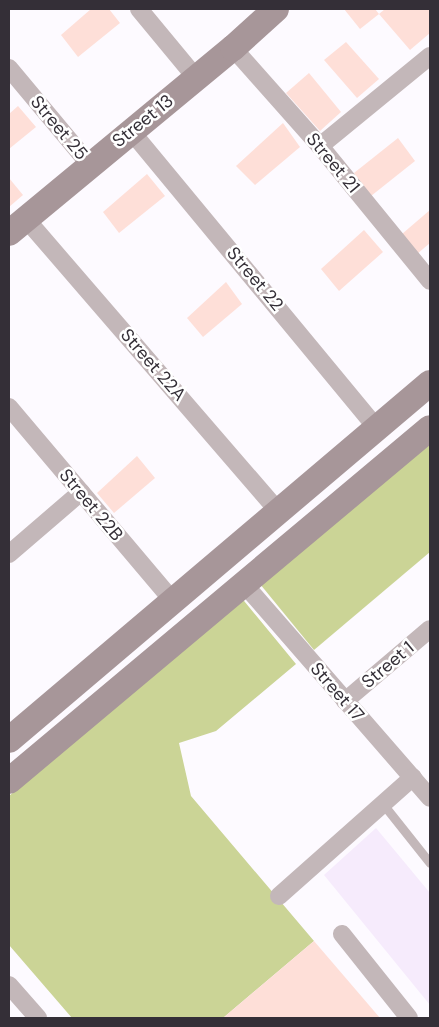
<!DOCTYPE html>
<style>
body{margin:0}
#map{position:relative;width:439px;height:1027px;overflow:hidden;background:#fdfaff;font-family:"DM Sans",sans-serif}
div>[style]{position:absolute}
[style*='--x']{left:calc(var(--x)*1px);top:calc(var(--y)*1px);width:calc(var(--w)*1px);rotate:calc(var(--a)*1deg)}
.built>*{inset:0;background:#f6ebfc}
.green>*{inset:0;background:#cbd496}
.building>*{inset:0;background:#fedfd8}
.lane>*{height:9px;margin:-4.5px;padding:0 4.5px;transform-origin:4.5px;border-radius:4.5px;background:#c3b7b9}
.street>*{height:18px;margin:-9px;padding:0 9px;transform-origin:9px;border-radius:9px;background:#c3b7b9}
.secondary>*{height:26px;margin:-13px;padding:0 13px;transform-origin:13px;border-radius:13px;background:#a79699}
span{translate:-50% -50%;white-space:nowrap;text-align:center;line-height:1.15;-webkit-text-stroke:5px #fff;paint-order:stroke}
.street-label{font-size:18px;color:#342f37}
.frame{position:absolute;inset:0;border:10px solid #342f37;pointer-events:none}
</style>
<div id="map">
<div class="built">
<i style="clip-path:polygon(376px 828px,430px 893px,430px 1005px,324px 875px)"></i>
</div>
<div class="green">
<i style="clip-path:polygon(430px 441px,430px 552px,314px 650px,260px 584px)"></i>
<i style="clip-path:polygon(240px 596px,296px 664px,216px 731px,179px 743px,191px 796px,314px 941px,223px 1018px,72px 1018px,9px 945px,9px 796px)"></i>
</div>
<div class="building">
<i style="clip-path:polygon(91px 9px,109px 9px,120px 23px,78px 57px,61px 35px)"></i>
<i style="clip-path:polygon(344px 9px,375px 9px,379px 14px,360px 29px)"></i>
<i style="clip-path:polygon(385px 9px,430px 9px,430px 33px,410px 50px,379px 14px)"></i>
<i style="clip-path:polygon(346px 42px,379px 79px,357px 98px,324px 60px)"></i>
<i style="clip-path:polygon(309px 73px,341px 112px,320px 131px,286px 93px)"></i>
<i style="clip-path:polygon(18px 106px,36px 127px,9px 149px,9px 114px)"></i>
<i style="clip-path:polygon(283px 123px,300px 147px,255px 185px,236px 166px)"></i>
<i style="clip-path:polygon(398px 138px,415px 161px,371px 196px,354px 173px)"></i>
<i style="clip-path:polygon(147px 174px,165px 196px,119px 233px,103px 212px)"></i>
<i style="clip-path:polygon(9px 178px,23px 195px,9px 207px)"></i>
<i style="clip-path:polygon(430px 210px,430px 243px,417px 254px,402px 234px)"></i>
<i style="clip-path:polygon(364px 230px,383px 252px,339px 291px,321px 269px)"></i>
<i style="clip-path:polygon(226px 282px,242px 304px,203px 337px,187px 318px)"></i>
<i style="clip-path:polygon(137px 456px,155px 478px,114px 513px,97px 493px)"></i>
<i style="clip-path:polygon(314px 941px,380px 1018px,223px 1018px)"></i>
</div>
<div class="lane">
<i style="--x:383;--y:804;--w:75;--a:51.5"></i>
</div>
<div class="street">
<i style="--x:139;--y:9;--w:89;--a:50.4"></i>
<i style="--x:233;--y:48;--w:131;--a:48.4"></i>
<i style="--x:320;--y:146;--w:174;--a:50.8"></i>
<i style="--x:9;--y:68;--w:126;--a:50.1"></i>
<i style="--x:131;--y:131;--w:386;--a:50.4"></i>
<i style="--x:320;--y:146;--w:142;--a:-39.3"></i>
<i style="--x:26;--y:219;--w:387;--a:49.2"></i>
<i style="--x:9;--y:407;--w:255;--a:49.8"></i>
<i style="--x:9;--y:554;--w:95;--a:-40.7"></i>
<i style="--x:245;--y:585;--w:282;--a:49"></i>
<i style="--x:345;--y:701;--w:111;--a:-40.3"></i>
<i style="--x:279;--y:896;--w:179;--a:-41.6"></i>
<i style="--x:342;--y:934;--w:107;--a:51.4"></i>
<i style="--x:9;--y:985;--w:44;--a:48.7"></i>
</div>
<div class="secondary">
<i style="--x:9;--y:233;--w:291;--a:-39.6"></i>
<i style="--x:233;--y:48;--w:58;--a:-42.2"></i>
<i style="--x:9;--y:740;--w:552;--a:-40.3"></i>
<i style="--x:9;--y:781;--w:549;--a:-39.98"></i>
</div>
<div class="street-label">
<span style="left:143px;top:121px;rotate:-39deg">Street 13</span>
<span style="left:59px;top:128px;rotate:50deg">Street 25</span>
<span style="left:333px;top:163px;rotate:50deg">Street 21</span>
<span style="left:255px;top:279px;rotate:50deg">Street 22</span>
<span style="left:153px;top:365px;rotate:49deg">Street 22A</span>
<span style="left:91px;top:505px;rotate:50deg">Street 22B</span>
<span style="left:388px;top:665px;rotate:-40deg">Street 1</span>
<span style="left:337px;top:692px;rotate:49deg">Street 17</span>
</div>
<div class="frame"></div>
</div>
